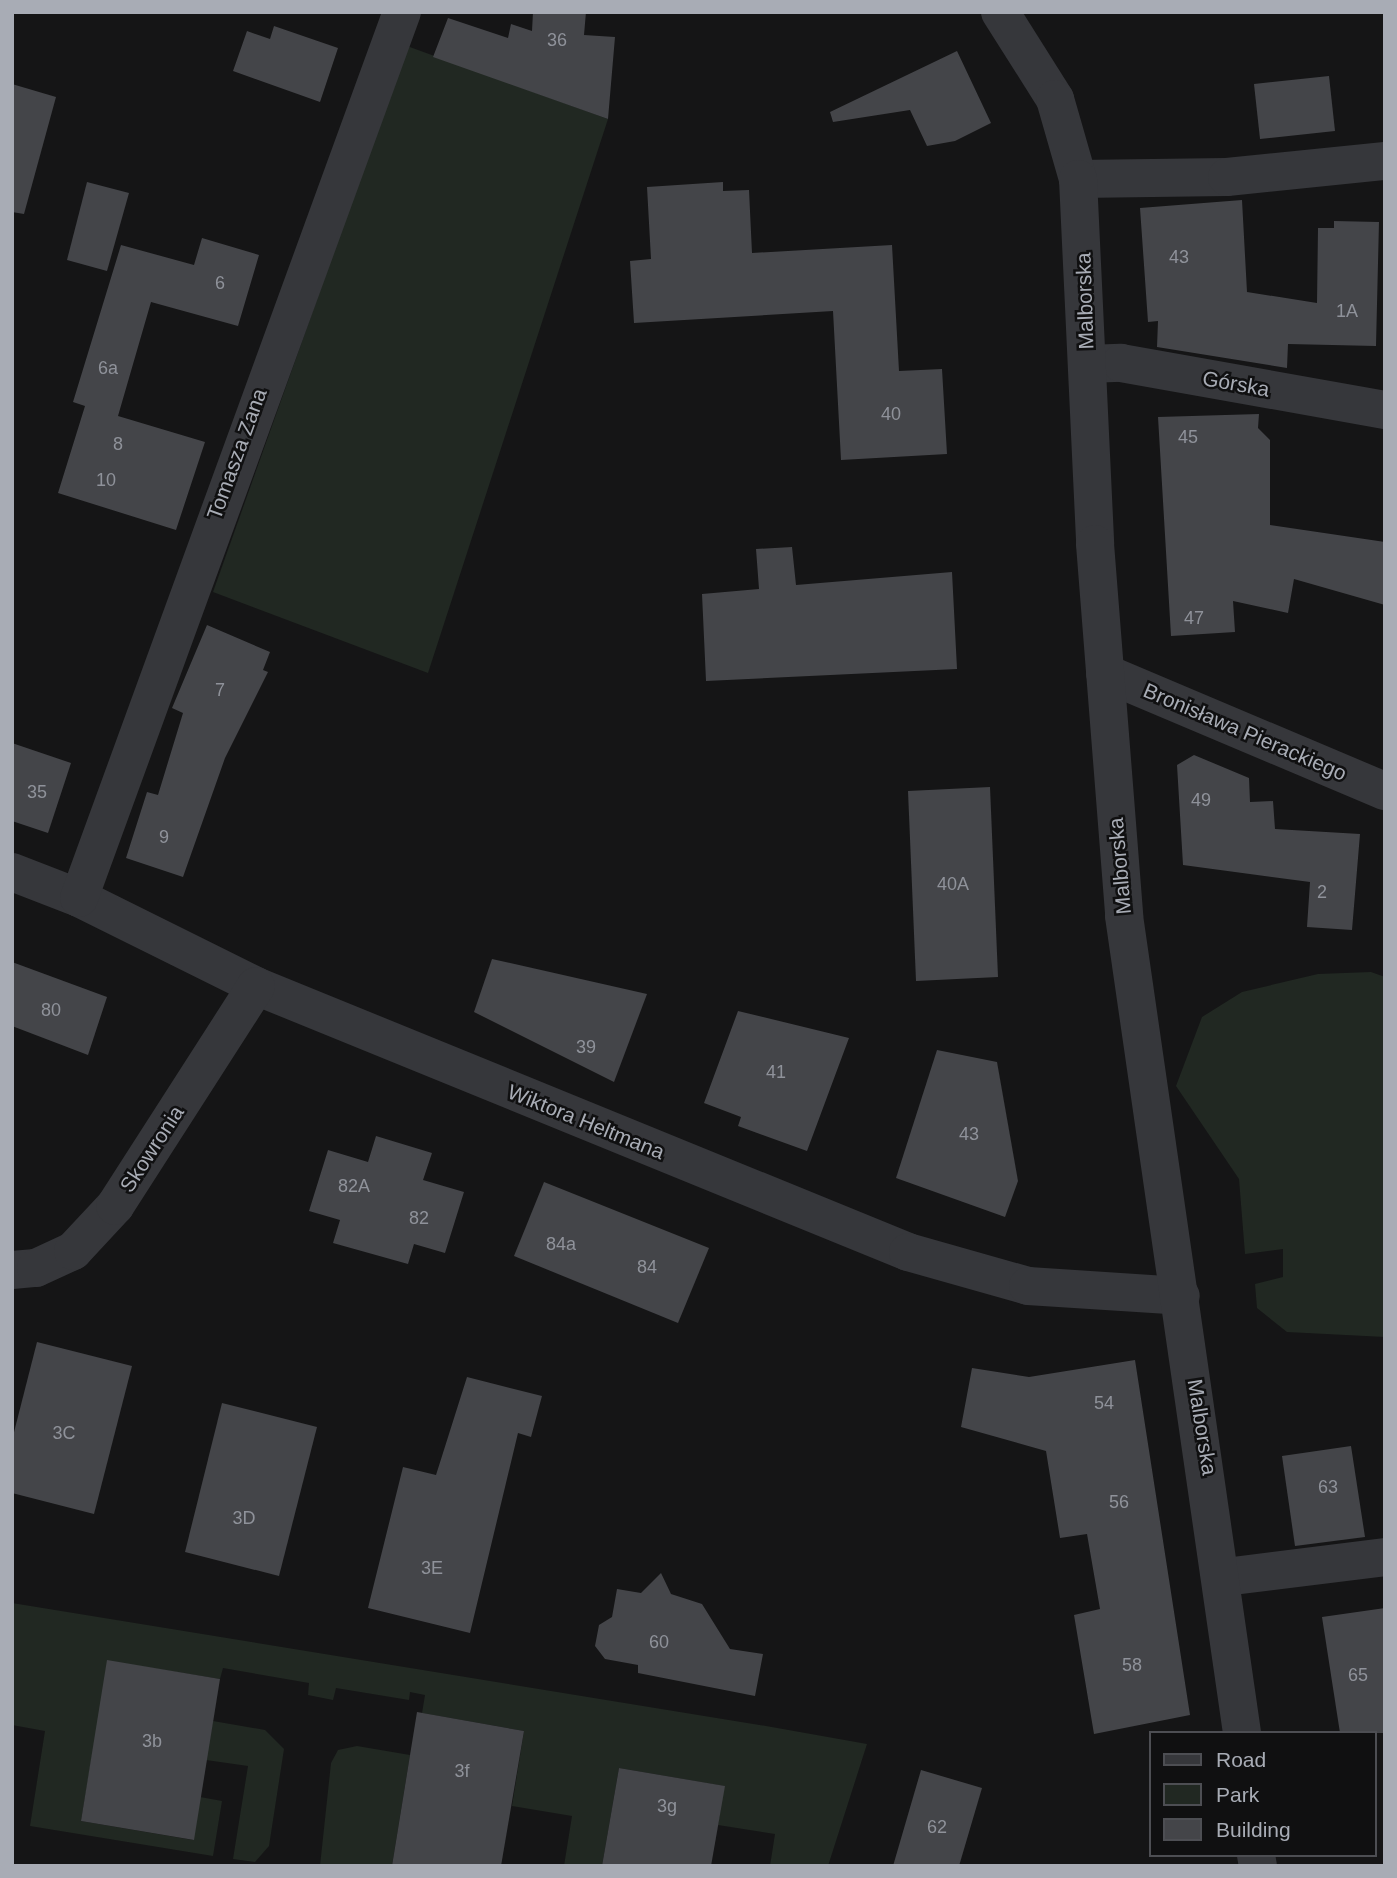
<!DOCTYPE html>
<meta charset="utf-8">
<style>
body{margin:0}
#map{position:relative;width:1397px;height:1878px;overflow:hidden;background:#151516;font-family:Helvetica,sans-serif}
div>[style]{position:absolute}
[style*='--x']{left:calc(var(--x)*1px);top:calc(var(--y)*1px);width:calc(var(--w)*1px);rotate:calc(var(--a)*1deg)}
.green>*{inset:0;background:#212822}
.building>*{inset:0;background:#444549}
.minor>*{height:38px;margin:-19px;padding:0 19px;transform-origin:19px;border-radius:19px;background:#36373b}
.tertiary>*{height:38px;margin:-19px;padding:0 19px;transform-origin:19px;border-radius:19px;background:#36373b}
span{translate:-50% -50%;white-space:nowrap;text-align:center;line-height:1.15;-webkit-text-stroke:5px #101011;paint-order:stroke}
.number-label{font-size:18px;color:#8f929a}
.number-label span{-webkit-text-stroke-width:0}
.street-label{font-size:21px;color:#a8acb5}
.frame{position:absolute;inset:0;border:14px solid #a8acb5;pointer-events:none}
.legend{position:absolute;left:1149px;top:1731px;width:228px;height:126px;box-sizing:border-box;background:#101011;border:2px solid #4d4e53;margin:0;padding:9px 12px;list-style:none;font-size:21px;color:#a8acb5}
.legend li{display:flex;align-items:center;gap:14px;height:35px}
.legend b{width:35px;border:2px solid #4d4e53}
</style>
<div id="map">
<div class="green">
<i style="clip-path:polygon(407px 46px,608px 119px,428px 673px,213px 592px)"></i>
<i style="clip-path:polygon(1371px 972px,1385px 977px,1385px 1337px,1287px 1332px,1257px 1308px,1255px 1284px,1283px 1277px,1283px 1249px,1245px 1254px,1239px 1179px,1176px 1086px,1202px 1017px,1242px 992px,1318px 974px)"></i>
<i style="clip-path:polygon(12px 1603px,766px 1726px,867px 1744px,828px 1866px,770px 1866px,775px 1834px,718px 1825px,724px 1786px,619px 1768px,602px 1866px,564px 1866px,572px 1816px,512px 1806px,524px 1731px,422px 1713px,425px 1695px,410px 1692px,409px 1700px,336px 1688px,333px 1700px,308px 1695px,309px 1683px,223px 1668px,220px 1679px,108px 1661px,81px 1821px,193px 1840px,200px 1797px,222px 1801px,213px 1856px,30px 1826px,45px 1731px,12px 1725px)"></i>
<i style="clip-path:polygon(213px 1721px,265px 1730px,284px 1749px,269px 1846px,255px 1862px,233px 1859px,248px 1766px,206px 1760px)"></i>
<i style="clip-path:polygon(357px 1746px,410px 1755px,392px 1866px,320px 1866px,331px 1763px,338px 1750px)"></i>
</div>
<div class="building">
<i style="clip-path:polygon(533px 12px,586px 12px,584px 35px,615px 37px,608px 119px,433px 57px,448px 18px,508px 38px,511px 24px,532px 31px)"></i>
<i style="clip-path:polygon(274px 26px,338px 48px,320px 102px,233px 71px,247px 31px,270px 39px)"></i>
<i style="clip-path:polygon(957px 51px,991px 123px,955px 141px,927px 146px,910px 110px,833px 122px,830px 112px)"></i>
<i style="clip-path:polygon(1329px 76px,1335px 131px,1260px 139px,1254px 84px)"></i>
<i style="clip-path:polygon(12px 84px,56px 97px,24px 214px,12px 212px)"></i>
<i style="clip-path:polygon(87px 182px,129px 193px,107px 271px,67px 260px)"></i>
<i style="clip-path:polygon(723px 182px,723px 191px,749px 190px,752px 253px,892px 245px,899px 371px,942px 369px,947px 454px,841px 460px,833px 311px,634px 323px,630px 261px,651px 259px,647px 187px)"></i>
<i style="clip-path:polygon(1242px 200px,1247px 292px,1317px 303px,1318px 228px,1334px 228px,1334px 221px,1379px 222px,1376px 346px,1288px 344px,1287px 368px,1157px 347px,1158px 321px,1148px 322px,1140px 208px)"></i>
<i style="clip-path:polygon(202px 238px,259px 255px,238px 326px,151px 302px,118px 416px,205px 442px,176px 530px,58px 493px,85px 406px,73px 402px,121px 245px,194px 265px)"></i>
<i style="clip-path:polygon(1259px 414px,1258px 428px,1270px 440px,1270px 525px,1385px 542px,1385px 605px,1294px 579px,1288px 613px,1233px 601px,1235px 632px,1171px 636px,1158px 417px)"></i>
<i style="clip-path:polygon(792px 547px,796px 585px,952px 572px,957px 669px,706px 681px,702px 594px,759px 589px,756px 549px)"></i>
<i style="clip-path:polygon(207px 625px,270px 652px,263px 670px,268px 672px,225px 758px,183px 877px,126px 858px,147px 792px,158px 795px,183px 713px,172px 708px)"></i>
<i style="clip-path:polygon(12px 743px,71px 763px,48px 833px,12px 821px)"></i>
<i style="clip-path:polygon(1194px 755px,1249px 778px,1250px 802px,1273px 801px,1275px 829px,1360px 834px,1352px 930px,1307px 927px,1310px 882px,1183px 865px,1177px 765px)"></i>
<i style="clip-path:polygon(990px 787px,998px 977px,916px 981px,908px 791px)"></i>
<i style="clip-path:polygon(492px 959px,647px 994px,614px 1082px,474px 1012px)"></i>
<i style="clip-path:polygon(12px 962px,107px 997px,88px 1055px,12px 1026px)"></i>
<i style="clip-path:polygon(738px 1011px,849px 1038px,807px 1151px,738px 1126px,741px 1117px,704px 1103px)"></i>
<i style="clip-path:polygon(937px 1050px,997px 1062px,1018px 1181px,1005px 1217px,896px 1178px)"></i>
<i style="clip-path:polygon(376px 1136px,432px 1153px,423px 1180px,464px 1192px,445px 1253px,414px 1244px,408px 1264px,333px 1243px,340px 1220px,309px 1211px,328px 1150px,368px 1162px)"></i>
<i style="clip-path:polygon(544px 1182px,709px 1248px,678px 1323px,514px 1256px)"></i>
<i style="clip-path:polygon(37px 1342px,132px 1366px,94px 1514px,12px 1493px,12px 1440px)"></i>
<i style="clip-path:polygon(1135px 1360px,1190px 1715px,1094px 1734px,1074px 1615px,1100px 1609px,1087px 1534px,1060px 1538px,1046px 1451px,961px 1427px,972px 1368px,1029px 1377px)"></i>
<i style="clip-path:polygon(467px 1377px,542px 1396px,531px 1437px,518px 1433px,470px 1633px,368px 1608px,403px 1467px,436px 1475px)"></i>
<i style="clip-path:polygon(222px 1403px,317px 1427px,279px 1576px,185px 1552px)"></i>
<i style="clip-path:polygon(1351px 1446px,1365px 1537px,1295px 1546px,1282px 1456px)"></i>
<i style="clip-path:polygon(661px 1573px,671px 1594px,702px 1604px,730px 1649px,763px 1654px,755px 1696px,638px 1673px,638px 1665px,605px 1659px,595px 1646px,599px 1625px,612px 1617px,617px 1589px,641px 1593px)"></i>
<i style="clip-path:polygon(1385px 1608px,1385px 1733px,1340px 1733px,1322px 1617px)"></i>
<i style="clip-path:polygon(107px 1660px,220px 1679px,194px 1840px,81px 1821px)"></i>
<i style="clip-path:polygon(417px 1712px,524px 1731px,501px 1866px,392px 1866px)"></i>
<i style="clip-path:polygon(619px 1768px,725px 1786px,711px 1866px,602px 1866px)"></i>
<i style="clip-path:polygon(921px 1770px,982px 1788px,959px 1866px,893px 1866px)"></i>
</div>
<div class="minor">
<i style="--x:1078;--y:179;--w:149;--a:-0.8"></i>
<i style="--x:1227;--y:177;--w:159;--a:-5.8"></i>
<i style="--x:1087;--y:364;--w:34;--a:-2"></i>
<i style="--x:1121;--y:363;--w:268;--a:10.1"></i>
<i style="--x:1105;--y:673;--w:304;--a:22.9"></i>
<i style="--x:12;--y:872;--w:72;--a:21.2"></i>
<i style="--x:79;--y:898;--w:198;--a:26.4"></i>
<i style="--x:256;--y:986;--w:704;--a:22.19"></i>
<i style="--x:908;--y:1252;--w:125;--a:15.8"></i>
<i style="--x:1028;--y:1286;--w:153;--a:3.7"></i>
<i style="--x:79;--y:898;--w:943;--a:-69.97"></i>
<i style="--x:12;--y:1270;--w:24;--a:-5"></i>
<i style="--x:36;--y:1268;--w:41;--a:-24.7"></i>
<i style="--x:73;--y:1251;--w:62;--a:-47"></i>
<i style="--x:115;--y:1206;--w:261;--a:-57.3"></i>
<i style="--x:1225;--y:1577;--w:161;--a:-7.1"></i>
</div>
<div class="tertiary">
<i style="--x:1000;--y:12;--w:103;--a:57.7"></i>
<i style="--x:1055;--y:99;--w:83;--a:74"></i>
<i style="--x:1078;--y:179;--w:365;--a:87.3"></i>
<i style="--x:1095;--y:544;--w:373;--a:85.5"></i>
<i style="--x:1124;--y:916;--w:825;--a:81.78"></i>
<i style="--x:1256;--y:1855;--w:11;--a:80"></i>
</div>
<div class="number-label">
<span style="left:557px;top:40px">36</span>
<span style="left:1179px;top:257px">43</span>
<span style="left:220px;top:283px">6</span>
<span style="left:1347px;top:311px">1A</span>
<span style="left:108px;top:368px">6a</span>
<span style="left:891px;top:414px">40</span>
<span style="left:1188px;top:437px">45</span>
<span style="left:118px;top:444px">8</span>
<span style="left:106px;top:480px">10</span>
<span style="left:1194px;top:618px">47</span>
<span style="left:220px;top:690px">7</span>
<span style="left:37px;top:792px">35</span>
<span style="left:1201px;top:800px">49</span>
<span style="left:164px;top:837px">9</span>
<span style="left:953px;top:884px">40A</span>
<span style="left:1322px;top:892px">2</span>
<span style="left:51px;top:1010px">80</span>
<span style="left:586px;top:1047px">39</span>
<span style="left:776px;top:1072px">41</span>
<span style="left:969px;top:1134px">43</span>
<span style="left:354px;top:1186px">82A</span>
<span style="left:419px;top:1218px">82</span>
<span style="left:561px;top:1244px">84a</span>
<span style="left:647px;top:1267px">84</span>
<span style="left:1104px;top:1403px">54</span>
<span style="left:64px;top:1433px">3C</span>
<span style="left:1328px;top:1487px">63</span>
<span style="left:1119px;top:1502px">56</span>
<span style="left:244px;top:1518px">3D</span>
<span style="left:432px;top:1568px">3E</span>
<span style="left:659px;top:1642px">60</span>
<span style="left:1132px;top:1665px">58</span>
<span style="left:1358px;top:1675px">65</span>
<span style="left:152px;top:1741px">3b</span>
<span style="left:462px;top:1771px">3f</span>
<span style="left:667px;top:1806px">3g</span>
<span style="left:937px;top:1827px">62</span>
</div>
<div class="street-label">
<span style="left:1085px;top:301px;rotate:-92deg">Malborska</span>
<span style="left:1236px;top:384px;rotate:10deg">Górska</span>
<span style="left:237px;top:454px;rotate:-70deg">Tomasza Zana</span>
<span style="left:1245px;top:732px;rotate:23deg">Bronisława Pierackiego</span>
<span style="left:1120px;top:866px;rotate:-95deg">Malborska</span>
<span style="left:586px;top:1122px;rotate:22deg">Wiktora Heltmana</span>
<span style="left:152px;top:1149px;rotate:-57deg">Skowronia</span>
<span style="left:1202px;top:1427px;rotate:81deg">Malborska</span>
</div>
<div class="frame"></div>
<ul class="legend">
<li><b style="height:9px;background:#36373b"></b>Road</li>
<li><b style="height:19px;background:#212822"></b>Park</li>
<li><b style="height:19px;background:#444549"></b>Building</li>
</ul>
</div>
